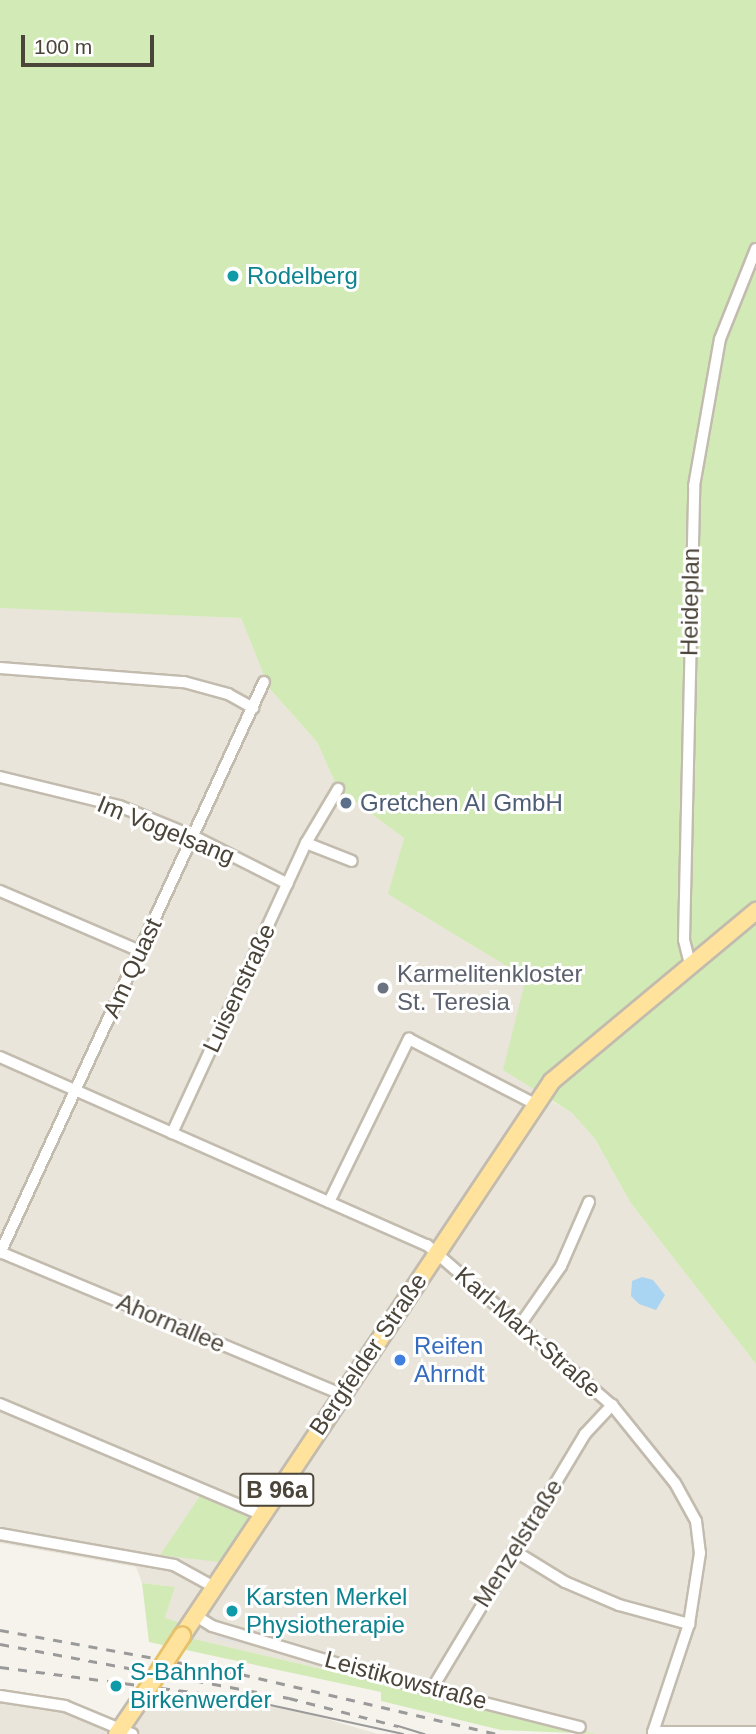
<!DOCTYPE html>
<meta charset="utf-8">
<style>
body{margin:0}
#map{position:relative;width:756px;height:1734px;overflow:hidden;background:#f6f3ec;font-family:Arial,sans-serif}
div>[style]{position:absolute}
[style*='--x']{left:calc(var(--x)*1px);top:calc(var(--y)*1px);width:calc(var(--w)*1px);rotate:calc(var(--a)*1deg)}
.residential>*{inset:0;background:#eae5da}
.green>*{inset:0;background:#d2eab5}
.parking>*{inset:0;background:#e5e3e0}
.water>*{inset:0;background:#a9d4f2}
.roads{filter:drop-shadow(2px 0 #c2bbae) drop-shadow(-2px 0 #c2bbae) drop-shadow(0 2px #c2bbae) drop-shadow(0 -2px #c2bbae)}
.minor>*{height:10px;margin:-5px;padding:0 5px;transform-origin:5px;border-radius:5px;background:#fff}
.primary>*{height:16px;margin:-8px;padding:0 8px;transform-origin:8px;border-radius:8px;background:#ffe39c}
.tram>*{height:2px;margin:-1px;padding:0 1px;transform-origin:1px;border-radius:1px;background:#9a9a9a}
.rail>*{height:2.5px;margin-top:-1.25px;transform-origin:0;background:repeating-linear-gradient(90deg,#9a9a9a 0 9px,transparent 0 18px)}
.bridges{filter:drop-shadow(2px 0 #e6c16a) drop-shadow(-2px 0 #e6c16a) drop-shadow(0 2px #e6c16a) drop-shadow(0 -2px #e6c16a)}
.primary-bridge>*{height:16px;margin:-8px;padding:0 8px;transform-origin:8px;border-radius:8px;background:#ffe39c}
.dots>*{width:19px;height:19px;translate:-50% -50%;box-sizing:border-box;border:4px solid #fff;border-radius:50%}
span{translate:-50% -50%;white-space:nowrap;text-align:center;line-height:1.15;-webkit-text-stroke:6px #fff;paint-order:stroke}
.shield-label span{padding:2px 5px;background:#fff;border:2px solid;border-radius:5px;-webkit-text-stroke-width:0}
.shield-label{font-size:23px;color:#4b4439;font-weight:700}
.culture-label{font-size:24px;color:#0d838f}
.left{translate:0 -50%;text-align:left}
.street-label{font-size:24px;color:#4b4439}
.service-label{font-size:24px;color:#4e5e75}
.worship-label{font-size:24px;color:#5b616d}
.shop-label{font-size:24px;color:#366cbe}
.scale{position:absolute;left:21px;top:35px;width:133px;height:32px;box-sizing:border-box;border:4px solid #4b4439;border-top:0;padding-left:9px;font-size:21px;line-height:24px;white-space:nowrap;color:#4b4439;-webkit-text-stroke:5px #fff;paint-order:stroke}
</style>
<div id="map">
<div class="residential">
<i style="clip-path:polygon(0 607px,241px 618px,269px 688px,317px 742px,338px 789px,404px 838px,389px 894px,526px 978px,544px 1097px,572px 1113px,595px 1139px,630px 1202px,756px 1364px,756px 1734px,597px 1734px,173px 1634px,165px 1618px,175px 1587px,142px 1583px,136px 1567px,0 1543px)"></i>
<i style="clip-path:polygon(159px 1694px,289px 1708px,378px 1734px,126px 1734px)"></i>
<i style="clip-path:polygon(0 1699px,57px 1709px,115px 1734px,0 1734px)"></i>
</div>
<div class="green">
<i style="clip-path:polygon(0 0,756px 0,756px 1364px,630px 1202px,595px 1139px,572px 1113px,503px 1070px,526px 978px,388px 894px,404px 838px,338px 789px,317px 742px,269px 688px,241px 618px,0 608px)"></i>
<i style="clip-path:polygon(200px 1496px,249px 1517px,219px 1562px,160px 1555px)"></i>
<i style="clip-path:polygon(142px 1583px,175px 1587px,165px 1618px,180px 1623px,173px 1634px,597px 1734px,501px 1730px,381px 1701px,381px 1692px,149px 1642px)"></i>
</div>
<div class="parking">
<i style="clip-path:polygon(217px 1632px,312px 1658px,216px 1639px)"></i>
</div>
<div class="water">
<i style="clip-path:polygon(642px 1277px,653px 1280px,665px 1295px,656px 1310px,639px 1304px,631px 1296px,632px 1281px)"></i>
</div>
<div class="roads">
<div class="minor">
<i style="--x:0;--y:668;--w:185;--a:4.4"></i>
<i style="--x:184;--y:682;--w:46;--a:15.3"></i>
<i style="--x:228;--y:694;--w:29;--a:29"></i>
<i style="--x:0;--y:777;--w:122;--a:13.7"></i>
<i style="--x:119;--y:806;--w:80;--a:22.1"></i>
<i style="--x:193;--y:836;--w:106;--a:26.8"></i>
<i style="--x:306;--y:843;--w:49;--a:21.4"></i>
<i style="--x:0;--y:891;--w:152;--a:23.2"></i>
<i style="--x:690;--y:964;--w:25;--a:-104"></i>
<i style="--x:684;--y:940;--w:454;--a:-88.7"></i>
<i style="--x:694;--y:486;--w:149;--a:-80"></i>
<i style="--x:720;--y:339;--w:97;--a:-68.2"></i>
<i style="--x:0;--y:1057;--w:467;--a:23.8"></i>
<i style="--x:427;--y:1245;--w:245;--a:40.9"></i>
<i style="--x:612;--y:1405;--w:100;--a:51.1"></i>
<i style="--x:675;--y:1483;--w:43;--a:61.1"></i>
<i style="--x:696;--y:1521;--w:32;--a:83"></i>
<i style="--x:700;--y:1553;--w:72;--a:98.8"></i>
<i style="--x:689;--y:1624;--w:114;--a:108.4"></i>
<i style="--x:653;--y:1732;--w:103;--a:0"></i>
<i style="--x:172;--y:1133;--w:319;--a:-65.2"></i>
<i style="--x:306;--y:843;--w:63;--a:-59.3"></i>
<i style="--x:329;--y:1202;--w:182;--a:-63.9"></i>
<i style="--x:409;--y:1039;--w:142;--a:27.3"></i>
<i style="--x:0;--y:1252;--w:369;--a:22.6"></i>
<i style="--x:0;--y:1253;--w:629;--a:-65.19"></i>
<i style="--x:520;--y:1325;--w:72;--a:-55.2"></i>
<i style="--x:561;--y:1266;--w:70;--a:-66.4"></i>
<i style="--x:0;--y:1404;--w:283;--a:22.9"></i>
<i style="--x:0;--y:1534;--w:177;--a:10.1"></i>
<i style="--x:174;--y:1565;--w:46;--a:28.8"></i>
<i style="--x:513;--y:1550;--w:61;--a:31.6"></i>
<i style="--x:565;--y:1582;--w:59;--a:23.1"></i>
<i style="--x:619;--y:1605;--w:73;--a:15.2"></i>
<i style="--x:196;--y:1616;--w:19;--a:32"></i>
<i style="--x:212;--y:1626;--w:177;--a:16.7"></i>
<i style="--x:382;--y:1677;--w:204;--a:14.2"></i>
<i style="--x:433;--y:1687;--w:295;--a:-59"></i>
<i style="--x:585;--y:1434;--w:40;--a:-47"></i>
<i style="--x:0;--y:1696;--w:66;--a:8.7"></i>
<i style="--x:65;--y:1706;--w:73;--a:22.7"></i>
</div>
<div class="primary">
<i style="--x:182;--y:1636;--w:667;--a:-56.31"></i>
<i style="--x:552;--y:1081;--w:266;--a:-39.8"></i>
<i style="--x:117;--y:1734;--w:46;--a:-55.6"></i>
</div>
</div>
<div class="tram">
<i style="--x:238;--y:1698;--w:169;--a:12.3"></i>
<i style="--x:398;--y:1726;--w:28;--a:17"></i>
</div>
<div class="rail">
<i style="--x:0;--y:1630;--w:245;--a:10.3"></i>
<i style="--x:241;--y:1674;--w:262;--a:13.2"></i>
<i style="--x:0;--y:1644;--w:294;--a:10.6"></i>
<i style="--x:289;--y:1698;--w:113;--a:14.4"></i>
<i style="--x:0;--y:1667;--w:240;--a:7.4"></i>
</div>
<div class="bridges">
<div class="primary-bridge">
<i style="--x:143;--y:1696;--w:72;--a:-57"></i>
</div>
</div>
<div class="dots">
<i style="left:233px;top:276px;background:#0f9aa8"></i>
<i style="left:346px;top:803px;background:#5c6f8a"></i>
<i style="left:383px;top:988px;background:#6b7280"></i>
<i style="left:400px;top:1360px;background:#3f7fe0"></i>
<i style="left:232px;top:1611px;background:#0f9aa8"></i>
<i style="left:116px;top:1686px;background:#0f9aa8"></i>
</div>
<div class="shield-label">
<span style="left:277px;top:1490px">B 96a</span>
</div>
<div class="culture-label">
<span class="left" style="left:247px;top:276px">Rodelberg</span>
<span class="left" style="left:246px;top:1611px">Karsten Merkel<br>Physiotherapie</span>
<span class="left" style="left:130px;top:1686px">S-Bahnhof<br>Birkenwerder</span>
</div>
<div class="street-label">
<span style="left:690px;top:602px;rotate:-89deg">Heideplan</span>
<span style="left:166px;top:830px;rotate:22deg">Im Vogelsang</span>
<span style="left:132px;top:968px;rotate:-65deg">Am Quast</span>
<span style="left:239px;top:988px;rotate:-65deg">Luisenstraße</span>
<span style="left:171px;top:1323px;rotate:23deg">Ahornallee</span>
<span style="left:528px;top:1332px;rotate:41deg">Karl-Marx-Straße</span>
<span style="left:368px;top:1354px;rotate:-56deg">Bergfelder Straße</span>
<span style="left:518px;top:1543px;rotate:-58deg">Menzelstraße</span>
<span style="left:406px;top:1680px;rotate:15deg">Leistikowstraße</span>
</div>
<div class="service-label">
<span class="left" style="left:360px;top:803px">Gretchen AI GmbH</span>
</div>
<div class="worship-label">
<span class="left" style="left:397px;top:988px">Karmelitenkloster<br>St. Teresia</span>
</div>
<div class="shop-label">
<span class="left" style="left:414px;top:1360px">Reifen<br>Ahrndt</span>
</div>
<div class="scale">100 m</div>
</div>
